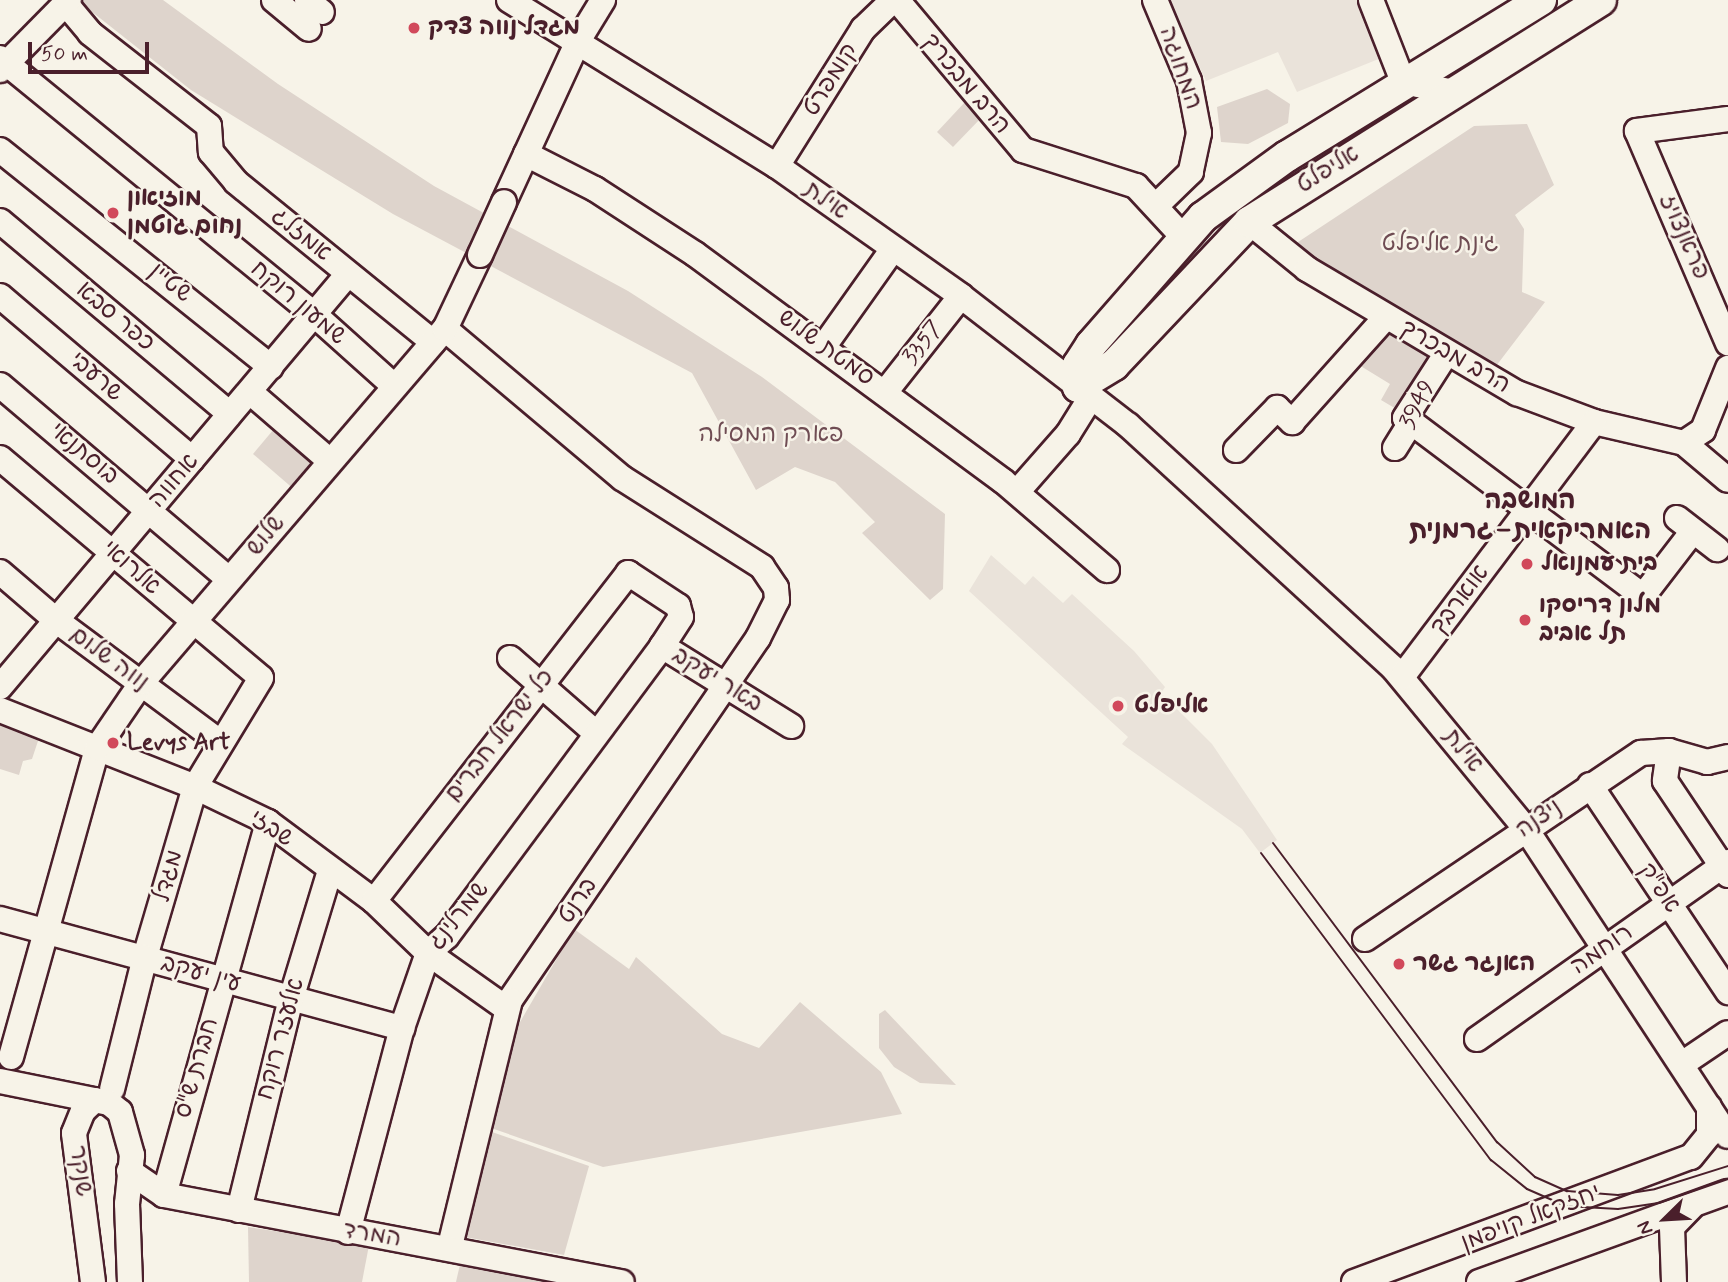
<!DOCTYPE html>
<meta charset="utf-8">
<style>
body{margin:0}
#map{position:relative;width:1728px;height:1282px;overflow:hidden;background:#f7f3e8;font-family:Mynerve,"Playpen Sans Hebrew",sans-serif}
div>[style]{position:absolute}
[style*='--x']{left:calc(var(--x)*1px);top:calc(var(--y)*1px);width:calc(var(--w)*1px);rotate:calc(var(--a)*1deg)}
.built>*{inset:0;background:#eae3da}
.green>*{inset:0;background:#ded4cc}
.roads{filter:drop-shadow(2px 0 #4a1f2b) drop-shadow(-2px 0 #4a1f2b) drop-shadow(0 2px #4a1f2b) drop-shadow(0 -2px #4a1f2b)}
.minor>*{height:24px;margin:-12px;padding:0 12px;transform-origin:12px;border-radius:12px;background:#f7f3e8}
.major>*{height:30px;margin:-15px;padding:0 15px;transform-origin:15px;border-radius:15px;background:#f7f3e8}
.tram>*{height:2px;margin:-1px;padding:0 1px;transform-origin:1px;border-radius:1px;background:#4a1f2b}
.bridges{filter:drop-shadow(2px 0 #4a1f2b) drop-shadow(-2px 0 #4a1f2b) drop-shadow(0 2px #4a1f2b) drop-shadow(0 -2px #4a1f2b)}
.minor-bridge>*{height:24px;margin:-12px;padding:0 12px;transform-origin:12px;border-radius:12px;background:#f7f3e8}
.dots>*{width:19px;height:19px;translate:-50% -50%;box-sizing:border-box;border:4px solid #f7f3e8;border-radius:50%}
span{translate:-50% -50%;white-space:nowrap;text-align:center;line-height:1.15;-webkit-text-stroke:5px #f7f3e8;paint-order:stroke}
.poi-label{font-size:24px;color:#4a1f2b;font-weight:700}
.left{translate:0 -50%;text-align:left}
.street-label{font-size:24px;color:#4a1f2b}
.park-label{font-size:24px;color:#6f4c53}
.neighbourhood-label{font-size:26px;color:#4a1f2b;font-weight:700}
.north{position:absolute;left:1630px;top:1184px;width:70px;height:70px;-webkit-text-stroke:5px #f7f3e8;paint-order:stroke;rotate:246deg;font-size:19px;font-weight:700;line-height:28px;text-align:center;color:#4a1f2b}
.north::after{content:'';display:block;margin:auto;width:24px;height:32px;background:#4a1f2b;clip-path:polygon(50% 0,100% 100%,50% 72%,0 100%)}
.scale{position:absolute;left:28px;top:42px;width:121px;height:32px;box-sizing:border-box;border:4px solid #4a1f2b;border-top:0;padding-left:9px;font-size:21px;line-height:24px;white-space:nowrap;color:#4a1f2b;-webkit-text-stroke:5px #f7f3e8;paint-order:stroke}
</style>
<div id="map">
<div class="built">
<i style="clip-path:polygon(1169px 0,1358px 0,1381px 58px,1297px 92px,1278px 52px,1206px 81px)"></i>
<i style="clip-path:polygon(991px 555px,1025px 585px,1033px 576px,1063px 603px,1072px 594px,1134px 651px,1165px 687px,1161px 693px,1212px 744px,1277px 840px,1260px 853px,1242px 829px,1122px 744px,1128px 737px,969px 591px)"></i>
</div>
<div class="green">
<i style="clip-path:polygon(77px 0,163px 0,278px 84px,434px 186px,628px 291px,762px 377px,945px 514px,943px 589px,930px 600px,862px 533px,875px 522px,835px 482px,795px 467px,756px 490px,692px 373px,393px 214px,191px 90px)"></i>
<i style="clip-path:polygon(1267px 89px,1290px 104px,1288px 123px,1248px 144px,1221px 142px,1217px 107px)"></i>
<i style="clip-path:polygon(966px 101px,982px 117px,953px 147px,937px 132px)"></i>
<i style="clip-path:polygon(1527px 124px,1554px 185px,1515px 215px,1524px 229px,1522px 292px,1545px 302px,1493px 370px,1292px 246px,1474px 126px)"></i>
<i style="clip-path:polygon(1390px 329px,1431px 357px,1398px 410px,1381px 400px,1390px 384px,1359px 365px)"></i>
<i style="clip-path:polygon(279px 423px,323px 459px,296px 491px,253px 454px)"></i>
<i style="clip-path:polygon(0 717px,40px 735px,32px 759px,23px 761px,19px 775px,0 769px)"></i>
<i style="clip-path:polygon(574px 929px,629px 969px,636px 957px,722px 1034px,759px 1048px,800px 1002px,881px 1072px,902px 1114px,603px 1167px,491px 1128px,516px 1029px)"></i>
<i style="clip-path:polygon(885px 1010px,956px 1085px,920px 1083px,894px 1067px,879px 1048px,879px 1014px)"></i>
<i style="clip-path:polygon(492px 1132px,589px 1166px,564px 1255px,465px 1237px)"></i>
<i style="clip-path:polygon(248px 1227px,369px 1245px,362px 1282px,249px 1282px)"></i>
<i style="clip-path:polygon(461px 1260px,564px 1282px,456px 1282px)"></i>
</div>
<div class="roads">
<div class="minor">
<i style="--x:274;--y:0;--w:45;--a:39.6"></i>
<i style="--x:307;--y:0;--w:19;--a:39"></i>
<i style="--x:509;--y:0;--w:315;--a:31.8"></i>
<i style="--x:777;--y:166;--w:225;--a:35.2"></i>
<i style="--x:961;--y:296;--w:211;--a:37.7"></i>
<i style="--x:1128;--y:425;--w:361;--a:42.5"></i>
<i style="--x:1394;--y:669;--w:207;--a:50.5"></i>
<i style="--x:1526;--y:829;--w:367;--a:56.7"></i>
<i style="--x:897;--y:0;--w:196;--a:50"></i>
<i style="--x:1023;--y:150;--w:119;--a:17.7"></i>
<i style="--x:1136;--y:186;--w:69;--a:47.3"></i>
<i style="--x:1155;--y:0;--w:88;--a:67.2"></i>
<i style="--x:1189;--y:81;--w:53;--a:79.1"></i>
<i style="--x:1199;--y:133;--w:40;--a:102"></i>
<i style="--x:1191;--y:172;--w:47;--a:135.9"></i>
<i style="--x:1371;--y:0;--w:79;--a:68.6"></i>
<i style="--x:1400;--y:74;--w:21;--a:31"></i>
<i style="--x:1418;--y:85;--w:36;--a:11"></i>
<i style="--x:66;--y:4;--w:38;--a:50"></i>
<i style="--x:90;--y:33;--w:151;--a:38"></i>
<i style="--x:209;--y:126;--w:26;--a:86"></i>
<i style="--x:211;--y:152;--w:39;--a:50"></i>
<i style="--x:236;--y:182;--w:254;--a:39.1"></i>
<i style="--x:0;--y:58;--w:408;--a:39.2"></i>
<i style="--x:316;--y:316;--w:105;--a:41.9"></i>
<i style="--x:0;--y:70;--w:98;--a:-45.4"></i>
<i style="--x:1728;--y:119;--w:92;--a:172.5"></i>
<i style="--x:1637;--y:131;--w:231;--a:66.8"></i>
<i style="--x:0;--y:150;--w:347;--a:38.7"></i>
<i style="--x:526;--y:154;--w:77;--a:26.9"></i>
<i style="--x:595;--y:189;--w:119;--a:33"></i>
<i style="--x:695;--y:254;--w:383;--a:36.4"></i>
<i style="--x:1003;--y:481;--w:137;--a:40.6"></i>
<i style="--x:777;--y:166;--w:162;--a:-57.9"></i>
<i style="--x:863;--y:29;--w:42;--a:-44"></i>
<i style="--x:504;--y:202;--w:177;--a:-65.3"></i>
<i style="--x:578;--y:41;--w:48;--a:-58.6"></i>
<i style="--x:0;--y:221;--w:300;--a:40"></i>
<i style="--x:1249;--y:222;--w:75;--a:39"></i>
<i style="--x:1307;--y:269;--w:244;--a:30.6"></i>
<i style="--x:1517;--y:393;--w:82;--a:20.6"></i>
<i style="--x:1594;--y:422;--w:92;--a:13.1"></i>
<i style="--x:1684;--y:443;--w:57;--a:40.1"></i>
<i style="--x:0;--y:296;--w:252;--a:40.3"></i>
<i style="--x:445;--y:329;--w:231;--a:40.1"></i>
<i style="--x:622;--y:478;--w:166;--a:32.4"></i>
<i style="--x:762;--y:567;--w:25;--a:56"></i>
<i style="--x:776;--y:588;--w:12;--a:85"></i>
<i style="--x:777;--y:600;--w:42;--a:116.6"></i>
<i style="--x:758;--y:638;--w:439;--a:124.4"></i>
<i style="--x:510;--y:1000;--w:253;--a:103.7"></i>
<i style="--x:824;--y:346;--w:119;--a:-54.6"></i>
<i style="--x:0;--y:385;--w:300;--a:40.3"></i>
<i style="--x:886;--y:391;--w:121;--a:-51.7"></i>
<i style="--x:250;--y:392;--w:106;--a:40.8"></i>
<i style="--x:1411;--y:422;--w:290;--a:36.9"></i>
<i style="--x:1643;--y:596;--w:82;--a:-52.4"></i>
<i style="--x:1684;--y:443;--w:23;--a:-34"></i>
<i style="--x:1703;--y:430;--w:67;--a:-68"></i>
<i style="--x:1395;--y:448;--w:31;--a:-58"></i>
<i style="--x:1411;--y:422;--w:7;--a:-146"></i>
<i style="--x:1405;--y:418;--w:67;--a:-57.3"></i>
<i style="--x:1236;--y:450;--w:59;--a:-45.7"></i>
<i style="--x:1277;--y:408;--w:21;--a:43"></i>
<i style="--x:1292;--y:422;--w:141;--a:-48.2"></i>
<i style="--x:0;--y:458;--w:341;--a:40.1"></i>
<i style="--x:261;--y:678;--w:127;--a:121.2"></i>
<i style="--x:195;--y:787;--w:177;--a:106.4"></i>
<i style="--x:145;--y:957;--w:136;--a:104"></i>
<i style="--x:1017;--y:492;--w:77;--a:-48.7"></i>
<i style="--x:1068;--y:434;--w:44;--a:-58.1"></i>
<i style="--x:1677;--y:518;--w:51;--a:37.8"></i>
<i style="--x:0;--y:572;--w:75;--a:40.7"></i>
<i style="--x:57;--y:621;--w:203;--a:36.6"></i>
<i style="--x:510;--y:658;--w:114;--a:41.1"></i>
<i style="--x:1402;--y:677;--w:319;--a:-53"></i>
<i style="--x:0;--y:687;--w:540;--a:-49.88"></i>
<i style="--x:0;--y:710;--w:210;--a:21.5"></i>
<i style="--x:195;--y:787;--w:81;--a:25.6"></i>
<i style="--x:268;--y:822;--w:132;--a:36.7"></i>
<i style="--x:374;--y:901;--w:75;--a:43.9"></i>
<i style="--x:428;--y:953;--w:97;--a:35.3"></i>
<i style="--x:1669;--y:751;--w:30;--a:98"></i>
<i style="--x:1665;--y:781;--w:113;--a:56.2"></i>
<i style="--x:1590;--y:785;--w:249;--a:56.3"></i>
<i style="--x:374;--y:901;--w:415;--a:-52.2"></i>
<i style="--x:628;--y:573;--w:60;--a:33.4"></i>
<i style="--x:678;--y:606;--w:11;--a:75"></i>
<i style="--x:681;--y:617;--w:35;--a:123"></i>
<i style="--x:662;--y:646;--w:152;--a:31.8"></i>
<i style="--x:0;--y:919;--w:417;--a:15.2"></i>
<i style="--x:1365;--y:939;--w:333;--a:-34"></i>
<i style="--x:1641;--y:753;--w:28;--a:-4"></i>
<i style="--x:1669;--y:751;--w:40;--a:16"></i>
<i style="--x:1707;--y:762;--w:22;--a:-13"></i>
<i style="--x:1477;--y:1039;--w:307;--a:-35.2"></i>
<i style="--x:11;--y:1057;--w:321;--a:-74.4"></i>
<i style="--x:97;--y:748;--w:80;--a:-55.7"></i>
<i style="--x:142;--y:682;--w:465;--a:-49.4"></i>
<i style="--x:445;--y:329;--w:82;--a:-64.7"></i>
<i style="--x:1682;--y:1064;--w:55;--a:-34"></i>
<i style="--x:0;--y:1081;--w:111;--a:11.4"></i>
<i style="--x:109;--y:1103;--w:14;--a:39"></i>
<i style="--x:120;--y:1112;--w:45;--a:74.4"></i>
<i style="--x:132;--y:1155;--w:49;--a:95.8"></i>
<i style="--x:127;--y:1204;--w:78;--a:87.8"></i>
<i style="--x:129;--y:1171;--w:42;--a:34.4"></i>
<i style="--x:164;--y:1195;--w:466;--a:10.8"></i>
<i style="--x:164;--y:1195;--w:387;--a:-74.4"></i>
<i style="--x:239;--y:1210;--w:217;--a:-76.2"></i>
<i style="--x:291;--y:999;--w:134;--a:-73.1"></i>
<i style="--x:348;--y:1232;--w:211;--a:-75.2"></i>
<i style="--x:402;--y:1028;--w:79;--a:-70.9"></i>
<i style="--x:428;--y:953;--w:25;--a:-42"></i>
<i style="--x:447;--y:936;--w:361;--a:-53.4"></i>
<i style="--x:93;--y:1282;--w:150;--a:-97.3"></i>
<i style="--x:74;--y:1133;--w:24;--a:-68"></i>
<i style="--x:83;--y:1111;--w:16;--a:-43"></i>
<i style="--x:1354;--y:1282;--w:359;--a:-20.4"></i>
<i style="--x:1691;--y:1157;--w:28;--a:-51"></i>
<i style="--x:1709;--y:1135;--w:28;--a:-90"></i>
<i style="--x:1479;--y:1282;--w:265;--a:-19.9"></i>
<i style="--x:1674;--y:1282;--w:55;--a:-92.1"></i>
<i style="--x:1672;--y:1227;--w:28;--a:-46"></i>
</div>
<div class="major">
<i style="--x:1541;--y:0;--w:298;--a:148.4"></i>
<i style="--x:1287;--y:156;--w:104;--a:144"></i>
<i style="--x:1203;--y:217;--w:170;--a:131.2"></i>
<i style="--x:1091;--y:345;--w:24;--a:123"></i>
<i style="--x:1078;--y:365;--w:22;--a:90"></i>
<i style="--x:1078;--y:387;--w:42;--a:-31.4"></i>
<i style="--x:1114;--y:365;--w:197;--a:-46.6"></i>
<i style="--x:1249;--y:222;--w:416;--a:-32.2"></i>
</div>
</div>
<div class="tram">
<i style="--x:1273;--y:843;--w:374;--a:53.2"></i>
<i style="--x:1497;--y:1142;--w:52;--a:42.6"></i>
<i style="--x:1535;--y:1177;--w:35;--a:24"></i>
<i style="--x:1567;--y:1191;--w:51;--a:4.5"></i>
<i style="--x:1618;--y:1195;--w:37;--a:-9"></i>
<i style="--x:1655;--y:1189;--w:77;--a:-17.5"></i>
<i style="--x:1261;--y:853;--w:384;--a:53.2"></i>
<i style="--x:1491;--y:1160;--w:46;--a:38.9"></i>
<i style="--x:1527;--y:1189;--w:43;--a:23.6"></i>
<i style="--x:1566;--y:1206;--w:52;--a:3.3"></i>
<i style="--x:1618;--y:1209;--w:41;--a:-8.3"></i>
<i style="--x:1659;--y:1203;--w:73;--a:-19.2"></i>
</div>
<div class="bridges">
<div class="minor-bridge">
<i style="--x:480;--y:255;--w:58;--a:-65.6"></i>
</div>
</div>
<div class="dots">
<i style="left:414px;top:28px;background:#d1495b"></i>
<i style="left:113px;top:213px;background:#d1495b"></i>
<i style="left:1527px;top:564px;background:#d1495b"></i>
<i style="left:1525px;top:620px;background:#d1495b"></i>
<i style="left:1118px;top:706px;background:#d1495b"></i>
<i style="left:113px;top:743px;background:#d1495b"></i>
<i style="left:1399px;top:964px;background:#d1495b"></i>
</div>
<div class="poi-label">
<span class="left" style="left:428px;top:28px">מגדל נווה צדק</span>
<span class="left" style="left:127px;top:213px">מוזיאון<br>נחום גוטמן</span>
<span class="left" style="left:1541px;top:564px">בית עמנואל</span>
<span class="left" style="left:1539px;top:620px">מלון דריסקו<br>תל אביב</span>
<span class="left" style="left:1134px;top:706px">אליפלט</span>
<span class="left" style="left:127px;top:743px">Levys Art</span>
<span class="left" style="left:1413px;top:964px">האנגר גשר</span>
</div>
<div class="street-label">
<span style="left:1180px;top:68px;rotate:71deg">המחוגה</span>
<span style="left:831px;top:80px;rotate:-58deg">קומפרט</span>
<span style="left:966px;top:84px;rotate:50deg">הרב מבכרך</span>
<span style="left:1328px;top:170px;rotate:-32deg">אליפלט</span>
<span style="left:826px;top:201px;rotate:35deg">אילת</span>
<span style="left:301px;top:235px;rotate:39deg">אמזלג</span>
<span style="left:1684px;top:237px;rotate:66deg">פראנצויז</span>
<span style="left:170px;top:283px;rotate:39deg">שטיין</span>
<span style="left:298px;top:303px;rotate:40deg">שמעון רוקח</span>
<span style="left:115px;top:317px;rotate:40deg">כפר סבא</span>
<span style="left:923px;top:343px;rotate:-52deg">3357</span>
<span style="left:826px;top:348px;rotate:36deg">סמטת שלוש</span>
<span style="left:1455px;top:357px;rotate:30deg">הרב מבכרך</span>
<span style="left:96px;top:377px;rotate:41deg">שרעבי</span>
<span style="left:1418px;top:405px;rotate:-63deg">3949</span>
<span style="left:84px;top:454px;rotate:40deg">בוסתנאי</span>
<span style="left:174px;top:481px;rotate:-50deg">אחווה</span>
<span style="left:266px;top:536px;rotate:-50deg">שלוש</span>
<span style="left:131px;top:568px;rotate:41deg">אלרואי</span>
<span style="left:1460px;top:600px;rotate:-53deg">אוארבך</span>
<span style="left:109px;top:659px;rotate:36deg">נווה שלום</span>
<span style="left:717px;top:680px;rotate:32deg">באר יעקב</span>
<span style="left:500px;top:736px;rotate:-52deg">כל ישראל חברים</span>
<span style="left:1463px;top:751px;rotate:51deg">אילת</span>
<span style="left:1539px;top:819px;rotate:-34deg">ניצנה</span>
<span style="left:271px;top:829px;rotate:33deg">שבזי</span>
<span style="left:169px;top:876px;rotate:-74deg">מגדל</span>
<span style="left:1659px;top:888px;rotate:56deg">אפ"ק</span>
<span style="left:578px;top:901px;rotate:-56deg">ברנט</span>
<span style="left:459px;top:916px;rotate:-51deg">שמרלינג</span>
<span style="left:1602px;top:950px;rotate:-35deg">רוחמה</span>
<span style="left:201px;top:974px;rotate:16deg">עין יעקב</span>
<span style="left:281px;top:1039px;rotate:-75deg">אלעזר רוקח</span>
<span style="left:197px;top:1068px;rotate:-74deg">חברת ש"ס</span>
<span style="left:80px;top:1171px;rotate:82deg">שנקר</span>
<span style="left:1531px;top:1218px;rotate:-21deg">יחזקאל קויפמן</span>
<span style="left:372px;top:1235px;rotate:9deg">המרד</span>
</div>
<div class="park-label">
<span style="left:1440px;top:244px">גינת אליפלט</span>
<span style="left:771px;top:435px">פארק המסילה</span>
</div>
<div class="neighbourhood-label">
<span style="left:1530px;top:517px">המושבה<br>האמריקאית–גרמנית</span>
</div>
<div class="north">N</div>
<div class="scale">50 m</div>
</div>
